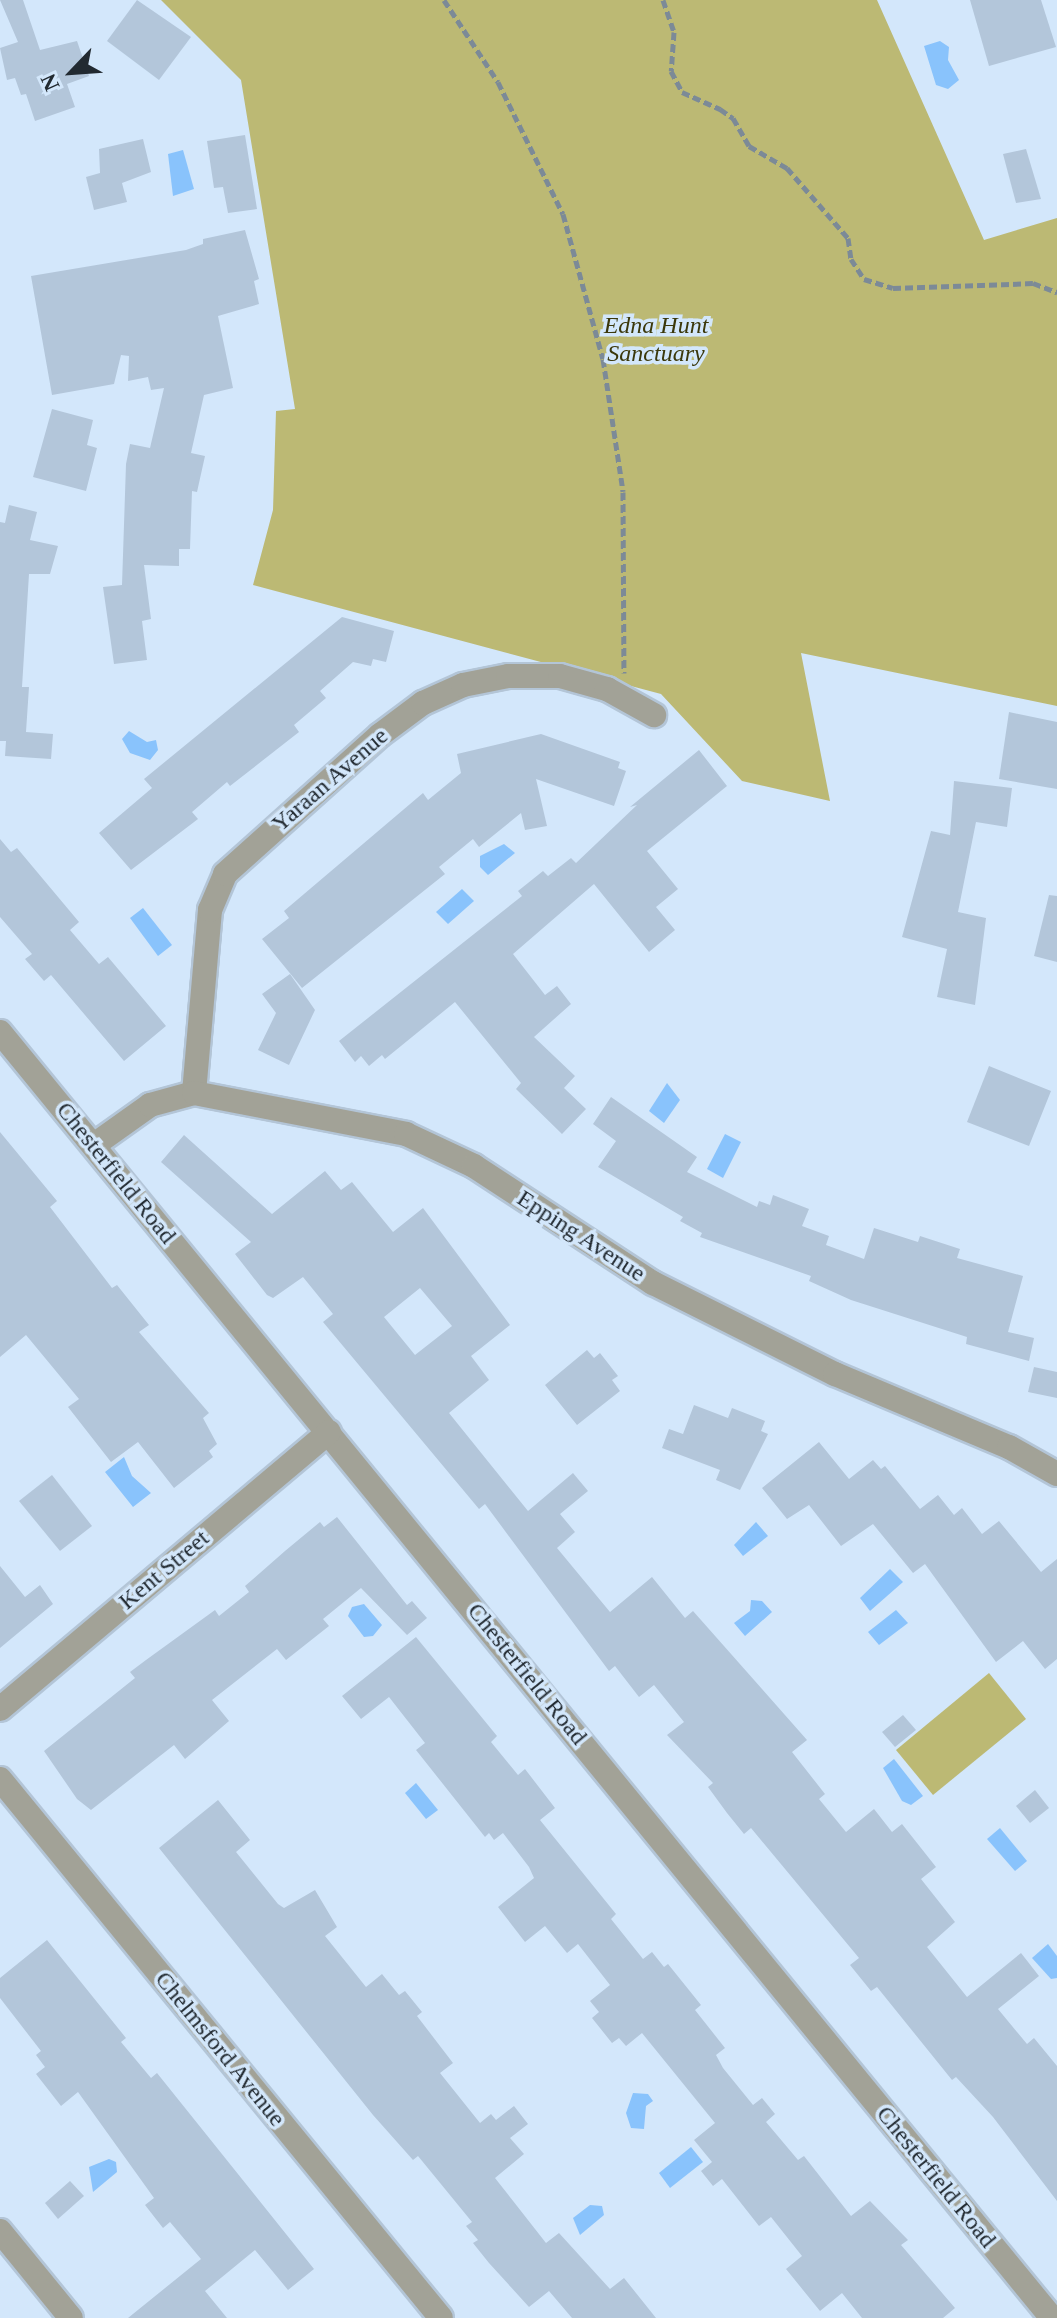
<!DOCTYPE html>
<style>
body{margin:0}
#map{position:relative;width:1057px;height:2318px;overflow:hidden;background:#d3e7fb;font-family:Georgia,serif}
div>[style]{position:absolute}
[style*='--x']{left:calc(var(--x)*1px);top:calc(var(--y)*1px);width:calc(var(--w)*1px);rotate:calc(var(--a)*1deg)}
.green>*{inset:0;background:#bcb974}
.water>*{inset:0;background:#89c3fc}
.building>*{inset:0;background:#b3c6da}
.path>*{height:5px;margin-top:-2.5px;transform-origin:0;background:repeating-linear-gradient(90deg,#7c8a97 0 8px,transparent 0 12px)}
.roads{filter:drop-shadow(2px 0 #b3c5d7) drop-shadow(-2px 0 #b3c5d7) drop-shadow(0 2px #b3c5d7) drop-shadow(0 -2px #b3c5d7)}
.minor>*{height:24px;margin:-12px;padding:0 12px;transform-origin:12px;border-radius:12px;background:#a2a297}
span{translate:-50% -50%;white-space:nowrap;text-align:center;line-height:1.15;-webkit-text-stroke:7px #d3e7fb;paint-order:stroke}
.park-label{font-size:24px;color:#3b380b;font-style:italic}
.street-label{font-size:24px;color:#222a31}
.north{position:absolute;left:32px;top:32px;width:80px;height:80px;-webkit-text-stroke:6px #d3e7fb;paint-order:stroke;rotate:245deg;font-size:22px;font-weight:700;line-height:32px;text-align:center;color:#222a31}
.north::after{content:'';display:block;margin:auto;width:28px;height:36px;background:#222a31;clip-path:polygon(50% 0,100% 100%,50% 72%,0 100%)}
</style>
<div id="map">
<div class="green">
<i style="clip-path:polygon(161px 0,877px 0,984px 240px,1057px 218px,1057px 706px,801px 653px,830px 801px,742px 781px,661px 694px,253px 585px,273px 510px,276px 411px,295px 409px,241px 80px)"></i>
<i style="clip-path:polygon(989px 1673px,1026px 1719px,933px 1795px,896px 1750px)"></i>
</div>
<div class="water">
<i style="clip-path:polygon(940px 41px,949px 47px,948px 60px,959px 80px,948px 89px,936px 85px,924px 46px)"></i>
<i style="clip-path:polygon(183px 150px,194px 189px,173px 196px,168px 154px)"></i>
<i style="clip-path:polygon(129px 731px,147px 742px,156px 740px,158px 750px,150px 760px,130px 753px,122px 739px)"></i>
<i style="clip-path:polygon(504px 844px,515px 853px,488px 875px,480px 867px,480px 856px)"></i>
<i style="clip-path:polygon(462px 889px,474px 901px,448px 924px,436px 912px)"></i>
<i style="clip-path:polygon(143px 908px,172px 945px,158px 956px,130px 918px)"></i>
<i style="clip-path:polygon(667px 1083px,680px 1100px,664px 1123px,649px 1111px)"></i>
<i style="clip-path:polygon(725px 1134px,741px 1142px,723px 1178px,707px 1169px)"></i>
<i style="clip-path:polygon(124px 1457px,132px 1476px,151px 1493px,133px 1507px,105px 1472px)"></i>
<i style="clip-path:polygon(756px 1522px,768px 1536px,743px 1556px,734px 1545px)"></i>
<i style="clip-path:polygon(890px 1569px,903px 1582px,870px 1611px,860px 1598px)"></i>
<i style="clip-path:polygon(751px 1600px,762px 1601px,772px 1612px,745px 1636px,734px 1623px,750px 1611px)"></i>
<i style="clip-path:polygon(364px 1604px,382px 1625px,373px 1636px,364px 1637px,348px 1616px,352px 1607px)"></i>
<i style="clip-path:polygon(896px 1610px,908px 1623px,879px 1645px,868px 1632px)"></i>
<i style="clip-path:polygon(894px 1759px,923px 1796px,911px 1805px,902px 1801px,883px 1768px)"></i>
<i style="clip-path:polygon(416px 1783px,438px 1810px,426px 1819px,405px 1793px)"></i>
<i style="clip-path:polygon(1000px 1828px,1027px 1861px,1015px 1871px,987px 1839px)"></i>
<i style="clip-path:polygon(1048px 1944px,1057px 1956px,1057px 1978px,1051px 1979px,1032px 1958px)"></i>
<i style="clip-path:polygon(633px 2093px,648px 2094px,653px 2101px,646px 2106px,644px 2129px,631px 2128px,626px 2113px)"></i>
<i style="clip-path:polygon(691px 2147px,703px 2162px,670px 2188px,659px 2173px)"></i>
<i style="clip-path:polygon(109px 2159px,116px 2162px,117px 2172px,93px 2192px,89px 2167px)"></i>
<i style="clip-path:polygon(590px 2205px,602px 2206px,604px 2215px,580px 2235px,573px 2218px)"></i>
</div>
<div class="building">
<i style="clip-path:polygon(0 0,23px 0,40px 50px,77px 41px,89px 76px,67px 84px,75px 107px,35px 121px,26px 94px,21px 95px,15px 78px,7px 80px,0 48px,18px 42px)"></i>
<i style="clip-path:polygon(137px 0,191px 37px,159px 80px,107px 41px)"></i>
<i style="clip-path:polygon(970px 0,1041px 0,1056px 47px,989px 66px)"></i>
<i style="clip-path:polygon(245px 135px,257px 209px,228px 213px,223px 187px,214px 188px,207px 141px)"></i>
<i style="clip-path:polygon(143px 139px,151px 172px,122px 183px,127px 202px,94px 210px,86px 177px,100px 173px,99px 149px)"></i>
<i style="clip-path:polygon(1026px 149px,1041px 199px,1016px 203px,1003px 154px)"></i>
<i style="clip-path:polygon(245px 230px,259px 279px,254px 281px,259px 304px,218px 316px,233px 388px,204px 395px,191px 453px,205px 456px,197px 492px,192px 491px,190px 549px,179px 549px,179px 566px,144px 565px,151px 619px,142px 621px,147px 660px,114px 664px,103px 587px,122px 585px,126px 464px,130px 444px,150px 448px,164px 388px,151px 390px,148px 377px,128px 381px,129px 356px,121px 355px,114px 384px,52px 395px,31px 276px,186px 250px,203px 244px,203px 239px)"></i>
<i style="clip-path:polygon(52px 409px,93px 420px,87px 445px,97px 448px,86px 491px,33px 477px)"></i>
<i style="clip-path:polygon(9px 505px,37px 512px,30px 540px,58px 546px,50px 574px,29px 574px,22px 687px,29px 687px,26px 732px,53px 734px,51px 759px,5px 756px,6px 741px,0 741px,0 522px,5px 523px)"></i>
<i style="clip-path:polygon(342px 617px,394px 631px,386px 662px,373px 659px,371px 666px,353px 662px,320px 691px,326px 698px,294px 725px,299px 732px,230px 786px,227px 782px,192px 812px,198px 819px,131px 870px,99px 833px,152px 788px,144px 779px)"></i>
<i style="clip-path:polygon(1009px 712px,1057px 722px,1057px 789px,999px 779px)"></i>
<i style="clip-path:polygon(541px 734px,620px 762px,618px 768px,626px 771px,614px 806px,536px 779px,547px 826px,525px 830px,521px 813px,479px 847px,473px 839px,439px 867px,445px 874px,302px 988px,262px 939px,289px 918px,284px 911px,423px 793px,428px 800px,461px 773px,457px 754px)"></i>
<i style="clip-path:polygon(699px 750px,727px 786px,647px 851px,678px 889px,656px 907px,675px 930px,649px 952px,594px 884px,513px 954px,545px 995px,557px 986px,571px 1004px,534px 1037px,575px 1076px,564px 1088px,586px 1109px,562px 1134px,516px 1089px,521px 1083px,455px 1002px,385px 1059px,382px 1055px,369px 1066px,361px 1056px,355px 1062px,339px 1041px,522px 896px,518px 891px,543px 871px,548px 876px,571px 858px,576px 863px,637px 805px,630px 807px)"></i>
<i style="clip-path:polygon(954px 781px,1012px 788px,1007px 827px,976px 822px,958px 912px,986px 918px,975px 1005px,937px 997px,947px 949px,902px 937px,931px 831px,950px 835px)"></i>
<i style="clip-path:polygon(0 839px,11px 852px,17px 848px,79px 922px,70px 930px,99px 964px,108px 957px,166px 1026px,124px 1061px,51px 975px,44px 981px,25px 959px,32px 954px,0 917px)"></i>
<i style="clip-path:polygon(1049px 895px,1057px 896px,1057px 962px,1034px 956px)"></i>
<i style="clip-path:polygon(290px 974px,315px 1010px,289px 1065px,258px 1050px,276px 1013px,262px 994px)"></i>
<i style="clip-path:polygon(989px 1066px,1051px 1091px,1029px 1146px,967px 1122px)"></i>
<i style="clip-path:polygon(611px 1097px,697px 1157px,687px 1172px,757px 1207px,759px 1201px,770px 1205px,773px 1195px,809px 1209px,802px 1226px,829px 1236px,826px 1245px,864px 1259px,874px 1228px,918px 1242px,920px 1236px,960px 1249px,957px 1258px,1023px 1276px,1008px 1332px,1034px 1338px,1029px 1361px,966px 1344px,967px 1337px,851px 1300px,809px 1281px,811px 1276px,700px 1237px,702px 1233px,680px 1221px,683px 1217px,598px 1167px,616px 1141px,593px 1124px)"></i>
<i style="clip-path:polygon(0 1132px,57px 1201px,50px 1207px,112px 1288px,117px 1285px,149px 1325px,139px 1332px,209px 1413px,203px 1418px,217px 1444px,209px 1451px,213px 1457px,174px 1488px,138px 1442px,111px 1462px,68px 1407px,79px 1399px,26px 1335px,0 1357px)"></i>
<i style="clip-path:polygon(evenodd,184px 1135px,272px 1214px,325px 1171px,341px 1190px,352px 1182px,393px 1232px,423px 1208px,510px 1325px,471px 1356px,489px 1380px,449px 1413px,528px 1511px,573px 1473px,588px 1491px,560px 1514px,575px 1532px,557px 1548px,610px 1612px,652px 1577px,685px 1618px,693px 1611px,807px 1740px,792px 1752px,825px 1794px,819px 1799px,846px 1832px,874px 1809px,892px 1832px,902px 1824px,936px 1867px,921px 1879px,955px 1922px,927px 1947px,967px 1997px,1021px 1953px,1039px 1976px,998px 2009px,1027px 2044px,1034px 2038px,1057px 2066px,1057px 2201px,993px 2117px,956px 2077px,952px 2080px,877px 1987px,871px 1991px,850px 1965px,859px 1958px,751px 1828px,744px 1834px,727px 1813px,708px 1787px,713px 1783px,667px 1735px,684px 1722px,654px 1685px,639px 1697px,615px 1666px,609px 1671px,485px 1504px,479px 1509px,323px 1322px,333px 1314px,303px 1277px,273px 1298px,267px 1295px,235px 1254px,251px 1242px,161px 1162px,184px 1135px,420px 1288px,452px 1326px,415px 1355px,384px 1317px,420px 1288px)"></i>
<i style="clip-path:polygon(587px 1350px,594px 1358px,600px 1353px,618px 1376px,612px 1380px,620px 1391px,577px 1425px,545px 1385px)"></i>
<i style="clip-path:polygon(1034px 1367px,1057px 1372px,1057px 1398px,1028px 1392px)"></i>
<i style="clip-path:polygon(694px 1405px,728px 1418px,732px 1408px,765px 1421px,761px 1431px,768px 1434px,740px 1490px,716px 1480px,720px 1470px,662px 1448px,669px 1429px,683px 1434px)"></i>
<i style="clip-path:polygon(819px 1442px,849px 1479px,873px 1460px,881px 1469px,885px 1466px,920px 1509px,938px 1495px,954px 1515px,962px 1508px,982px 1534px,999px 1521px,1041px 1572px,1057px 1559px,1057px 1659px,1045px 1669px,1023px 1641px,996px 1662px,925px 1564px,913px 1573px,873px 1524px,841px 1546px,809px 1505px,787px 1519px,762px 1488px)"></i>
<i style="clip-path:polygon(52px 1475px,92px 1526px,60px 1551px,19px 1501px)"></i>
<i style="clip-path:polygon(337px 1517px,407px 1605px,412px 1601px,427px 1618px,407px 1635px,361px 1588px,323px 1619px,329px 1626px,286px 1660px,277px 1649px,212px 1700px,229px 1721px,185px 1759px,174px 1745px,91px 1810px,77px 1799px,44px 1751px,135px 1678px,130px 1672px,146px 1660px,215px 1610px,219px 1616px,249px 1592px,245px 1586px,285px 1551px,320px 1522px,324px 1527px)"></i>
<i style="clip-path:polygon(0 1566px,25px 1597px,40px 1585px,53px 1604px,0 1648px)"></i>
<i style="clip-path:polygon(416px 1637px,497px 1736px,491px 1742px,518px 1775px,525px 1769px,555px 1808px,540px 1820px,616px 1914px,611px 1919px,643px 1959px,652px 1952px,664px 1967px,668px 1964px,701px 2005px,695px 2010px,725px 2048px,716px 2055px,723px 2068px,753px 2105px,762px 2098px,775px 2114px,766px 2122px,798px 2160px,804px 2156px,851px 2216px,870px 2201px,908px 2240px,901px 2245px,955px 2308px,943px 2318px,862px 2318px,842px 2293px,820px 2311px,786px 2269px,802px 2256px,771px 2217px,759px 2226px,722px 2179px,713px 2186px,701px 2171px,712px 2162px,694px 2140px,715px 2123px,642px 2033px,626px 2046px,619px 2038px,612px 2043px,592px 2018px,599px 2012px,590px 2001px,610px 1985px,578px 1944px,567px 1953px,545px 1926px,525px 1942px,498px 1907px,534px 1878px,529px 1867px,503px 1833px,494px 1840px,489px 1833px,485px 1837px,416px 1750px,425px 1743px,389px 1697px,361px 1719px,342px 1696px)"></i>
<i style="clip-path:polygon(903px 1715px,916px 1730px,895px 1747px,882px 1732px)"></i>
<i style="clip-path:polygon(1035px 1790px,1049px 1808px,1030px 1823px,1016px 1806px)"></i>
<i style="clip-path:polygon(218px 1800px,250px 1840px,236px 1852px,278px 1904px,284px 1908px,315px 1890px,337px 1927px,325px 1936px,366px 1987px,382px 1974px,399px 1995px,405px 1991px,422px 2012px,417px 2016px,453px 2063px,440px 2073px,480px 2123px,491px 2114px,496px 2120px,514px 2106px,528px 2124px,510px 2138px,524px 2154px,495px 2178px,546px 2243px,559px 2233px,610px 2289px,624px 2278px,656px 2318px,572px 2318px,549px 2291px,529px 2307px,489px 2263px,473px 2243px,478px 2240px,466px 2226px,472px 2222px,418px 2156px,413px 2160px,373px 2115px,159px 1848px)"></i>
<i style="clip-path:polygon(47px 1940px,126px 2038px,121px 2042px,151px 2078px,157px 2073px,314px 2269px,288px 2290px,255px 2250px,205px 2291px,227px 2318px,128px 2318px,201px 2259px,170px 2222px,163px 2228px,145px 2205px,154px 2198px,78px 2092px,61px 2106px,36px 2074px,45px 2067px,36px 2055px,41px 2051px,0 1998px,0 1978px)"></i>
<i style="clip-path:polygon(70px 2181px,84px 2196px,58px 2219px,45px 2203px)"></i>
</div>
<div class="path">
<i style="--x:444;--y:0;--w:98;--a:56.6"></i>
<i style="--x:498;--y:82;--w:147;--a:63.8"></i>
<i style="--x:563;--y:214;--w:150;--a:74.6"></i>
<i style="--x:603;--y:359;--w:134;--a:81.4"></i>
<i style="--x:623;--y:492;--w:181;--a:89.7"></i>
<i style="--x:663;--y:0;--w:34;--a:71"></i>
<i style="--x:674;--y:32;--w:39;--a:94"></i>
<i style="--x:671;--y:71;--w:24;--a:62"></i>
<i style="--x:682;--y:92;--w:42;--a:24.1"></i>
<i style="--x:720;--y:109;--w:16;--a:35"></i>
<i style="--x:733;--y:118;--w:32;--a:60"></i>
<i style="--x:749;--y:146;--w:44;--a:30.1"></i>
<i style="--x:787;--y:168;--w:93;--a:48.9"></i>
<i style="--x:848;--y:238;--w:21;--a:82"></i>
<i style="--x:851;--y:259;--w:24;--a:57"></i>
<i style="--x:864;--y:279;--w:30;--a:17"></i>
<i style="--x:893;--y:288;--w:140;--a:-2"></i>
<i style="--x:1033;--y:283;--w:26;--a:21"></i>
</div>
<div class="roads">
<div class="minor">
<i style="--x:0;--y:1032;--w:1661;--a:50.72"></i>
<i style="--x:194;--y:1093;--w:184;--a:-85"></i>
<i style="--x:210;--y:910;--w:39;--a:-67"></i>
<i style="--x:225;--y:874;--w:208;--a:-41.9"></i>
<i style="--x:380;--y:735;--w:54;--a:-36.7"></i>
<i style="--x:423;--y:703;--w:44;--a:-24.2"></i>
<i style="--x:463;--y:685;--w:46;--a:-11.3"></i>
<i style="--x:508;--y:676;--w:52;--a:0"></i>
<i style="--x:560;--y:676;--w:49;--a:15.5"></i>
<i style="--x:607;--y:689;--w:54;--a:29"></i>
<i style="--x:94;--y:1145;--w:69;--a:-35.5"></i>
<i style="--x:150;--y:1105;--w:46;--a:-15.3"></i>
<i style="--x:194;--y:1093;--w:216;--a:10.9"></i>
<i style="--x:406;--y:1134;--w:75;--a:25.2"></i>
<i style="--x:474;--y:1166;--w:214;--a:33.2"></i>
<i style="--x:653;--y:1283;--w:203;--a:26.6"></i>
<i style="--x:835;--y:1374;--w:189;--a:22.8"></i>
<i style="--x:1009;--y:1447;--w:55;--a:29.4"></i>
<i style="--x:0;--y:1709;--w:430;--a:-40.1"></i>
<i style="--x:0;--y:1779;--w:696;--a:50.71"></i>
<i style="--x:0;--y:2231;--w:112;--a:50.8"></i>
</div>
</div>
<div class="park-label">
<span style="left:656px;top:340px">Edna Hunt<br>Sanctuary</span>
</div>
<div class="street-label">
<span style="left:330px;top:780px;rotate:-41deg">Yaraan Avenue</span>
<span style="left:116px;top:1173px;rotate:51deg">Chesterfield Road</span>
<span style="left:581px;top:1236px;rotate:33deg">Epping Avenue</span>
<span style="left:164px;top:1570px;rotate:-40deg">Kent Street</span>
<span style="left:527px;top:1674px;rotate:51deg">Chesterfield Road</span>
<span style="left:220px;top:2049px;rotate:51deg">Chelmsford Avenue</span>
<span style="left:936px;top:2177px;rotate:51deg">Chesterfield Road</span>
</div>
<div class="north">N</div>
</div>
